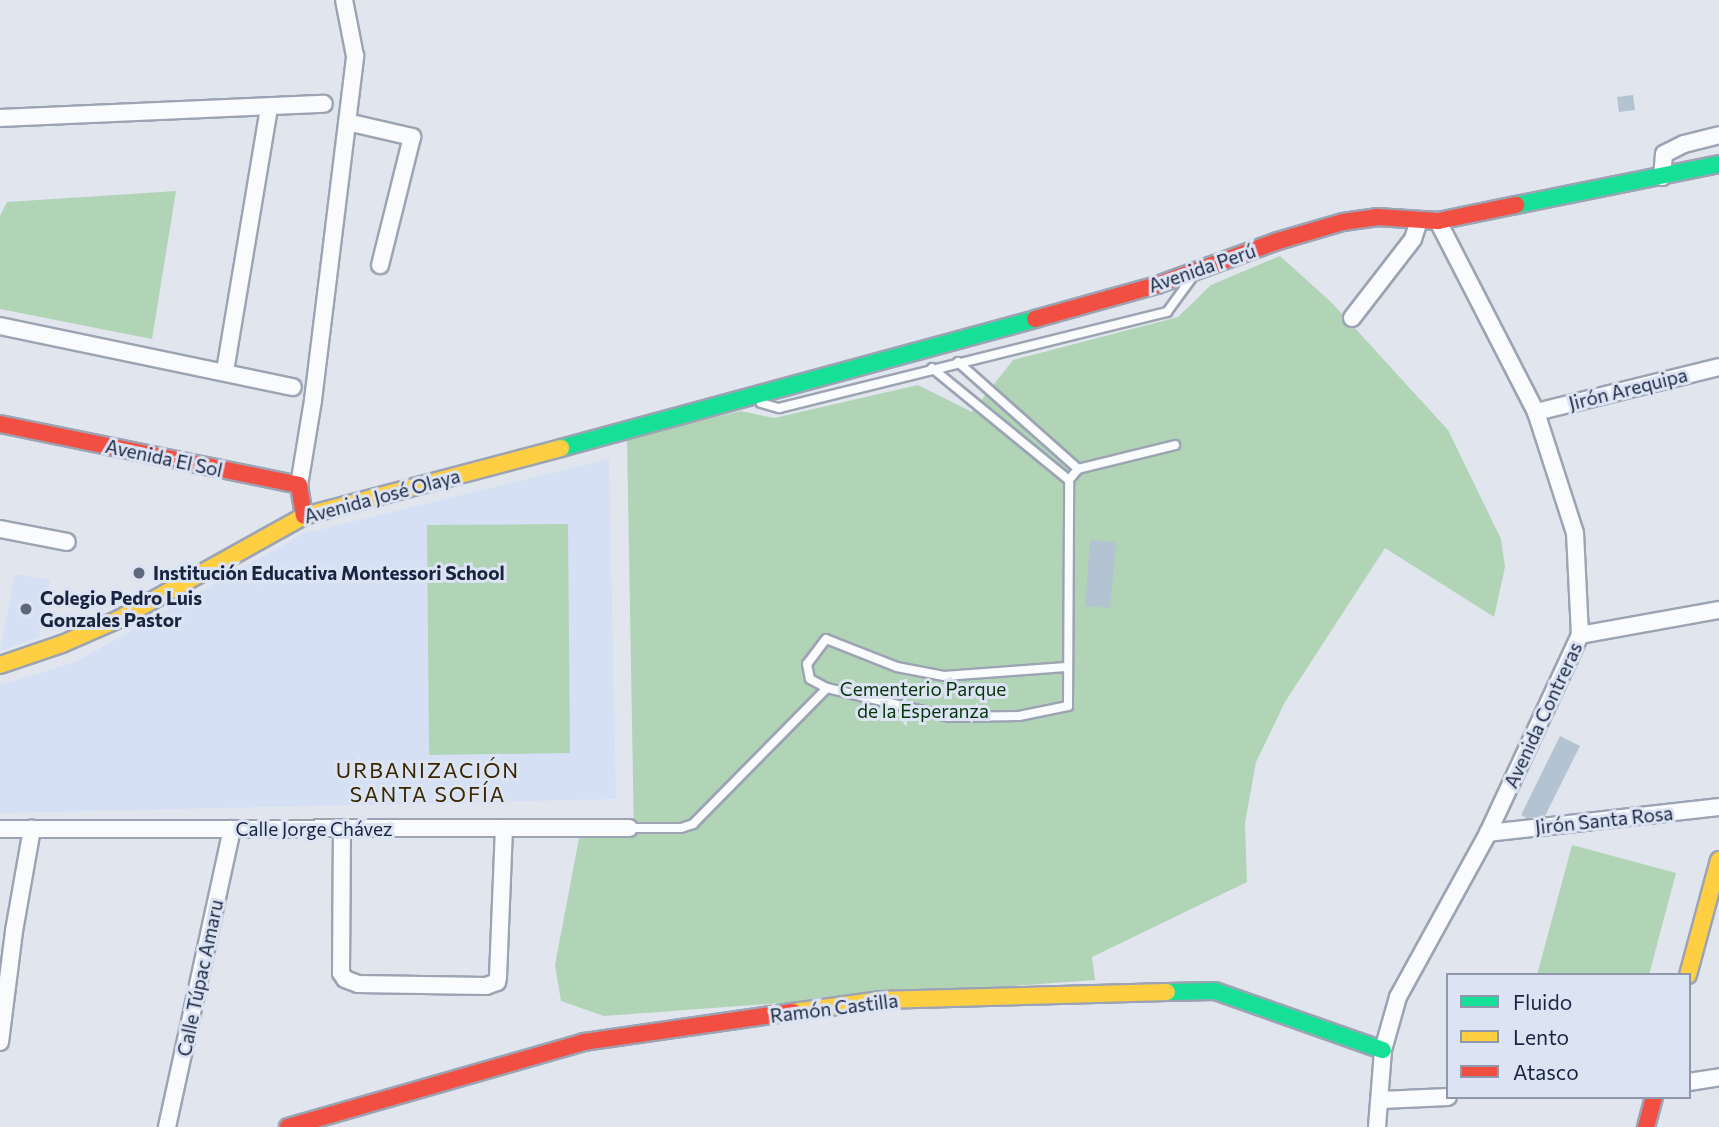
<!DOCTYPE html>
<meta charset="utf-8">
<style>
body{margin:0}
#map{position:relative;width:1719px;height:1127px;overflow:hidden;background:#e1e5ee;font-family:Commissioner,sans-serif}
div>[style]{position:absolute}
[style*='--x']{left:calc(var(--x)*1px);top:calc(var(--y)*1px);width:calc(var(--w)*1px);rotate:calc(var(--a)*1deg)}
.built>*{inset:0;background:#d5e0f5}
.green>*{inset:0;background:#b1d4b6}
.building>*{inset:0;background:#b3c3d2}
.roads{filter:drop-shadow(2px 0 #9ca4b4) drop-shadow(-2px 0 #9ca4b4) drop-shadow(0 2px #9ca4b4) drop-shadow(0 -2px #9ca4b4)}
.lane>*{height:8px;margin:-4px;padding:0 4px;transform-origin:4px;border-radius:4px;background:#fafbfc}
.street>*{height:16px;margin:-8px;padding:0 8px;transform-origin:8px;border-radius:8px;background:#fafbfc}
.fast>*{height:16px;margin:-8px;padding:0 8px;transform-origin:8px;border-radius:8px;background:#16e098}
.slow>*{height:16px;margin:-8px;padding:0 8px;transform-origin:8px;border-radius:8px;background:#ffcf43}
.jam>*{height:16px;margin:-8px;padding:0 8px;transform-origin:8px;border-radius:8px;background:#f24e42}
.dots>*{width:19px;height:19px;translate:-50% -50%;box-sizing:border-box;border:4px solid #dce4f3;border-radius:50%}
span{translate:-50% -50%;white-space:nowrap;text-align:center;line-height:1.15;-webkit-text-stroke:6px #dce4f3;paint-order:stroke}
.street-label{font-size:19px;color:#182440}
.poi-label{font-size:19px;color:#182440;font-weight:700}
.left{translate:0 -50%;text-align:left}
.park-label{font-size:19px;color:#05330a}
.neighbourhood-label{font-size:21px;color:#382700;letter-spacing:2px}
.legend{position:absolute;left:1446px;top:973px;width:245px;height:126px;box-sizing:border-box;background:#dce4f3;border:2px solid #8e97ab;margin:0;padding:9px 12px;list-style:none;font-size:21px;color:#182440}
.legend li{display:flex;align-items:center;gap:14px;height:35px}
.legend b{width:35px;border:2px solid #8e97ab}
</style>
<div id="map">
<div class="built">
<i style="clip-path:polygon(609px 459px,616px 799px,0 813px,0 685px,76px 662px,302px 534px)"></i>
<i style="clip-path:polygon(15px 574px,50px 580px,39px 637px,0 651px)"></i>
</div>
<div class="green">
<i style="clip-path:polygon(176px 191px,152px 339px,0 309px,0 216px,7px 202px)"></i>
<i style="clip-path:polygon(1280px 256px,1332px 303px,1448px 430px,1501px 539px,1505px 567px,1494px 617px,1385px 548px,1285px 702px,1256px 762px,1245px 823px,1247px 882px,1092px 957px,1095px 980px,604px 1016px,561px 1001px,555px 965px,579px 838px,634px 837px,627px 438px,741px 411px,774px 418px,918px 385px,972px 412px,1013px 360px,1178px 317px,1211px 285px)"></i>
<i style="clip-path:polygon(568px 524px,570px 753px,429px 755px,427px 525px)"></i>
<i style="clip-path:polygon(1572px 845px,1676px 873px,1649px 975px,1537px 975px)"></i>
</div>
<div class="building">
<i style="clip-path:polygon(1633px 95px,1635px 110px,1619px 112px,1617px 97px)"></i>
<i style="clip-path:polygon(1090px 540px,1116px 542px,1110px 608px,1085px 606px)"></i>
<i style="clip-path:polygon(1560px 736px,1580px 746px,1545px 816px,1527px 818px,1521px 815px)"></i>
</div>
<div class="roads">
<div class="lane">
<i style="--x:958;--y:362;--w:161;--a:41.7"></i>
<i style="--x:932;--y:368;--w:177;--a:39.3"></i>
<i style="--x:761;--y:403;--w:19;--a:16"></i>
<i style="--x:779;--y:408;--w:400;--a:-13.9"></i>
<i style="--x:1167;--y:312;--w:41;--a:-54"></i>
<i style="--x:1066;--y:667;--w:122;--a:175.8"></i>
<i style="--x:944;--y:676;--w:48;--a:-169.2"></i>
<i style="--x:897;--y:667;--w:76;--a:-158.5"></i>
<i style="--x:826;--y:639;--w:31;--a:127"></i>
<i style="--x:807;--y:664;--w:15;--a:79"></i>
<i style="--x:810;--y:679;--w:19;--a:28"></i>
<i style="--x:827;--y:688;--w:125;--a:13.4"></i>
<i style="--x:949;--y:717;--w:70;--a:-0.8"></i>
<i style="--x:1019;--y:716;--w:50;--a:-11.5"></i>
<i style="--x:1068;--y:706;--w:226;--a:-89.7"></i>
<i style="--x:1069;--y:480;--w:14;--a:-51"></i>
<i style="--x:1078;--y:469;--w:100;--a:-13.9"></i>
<i style="--x:629;--y:828;--w:52;--a:0"></i>
<i style="--x:681;--y:828;--w:13;--a:-18"></i>
<i style="--x:693;--y:824;--w:191;--a:-45.4"></i>
</div>
<div class="street">
<i style="--x:0;--y:118;--w:324;--a:-2.5"></i>
<i style="--x:347;--y:122;--w:67;--a:13"></i>
<i style="--x:412;--y:137;--w:132;--a:104"></i>
<i style="--x:1662;--y:177;--w:23;--a:-85"></i>
<i style="--x:1664;--y:154;--w:22;--a:-27"></i>
<i style="--x:1684;--y:144;--w:36;--a:-14"></i>
<i style="--x:1352;--y:318;--w:100;--a:-52.3"></i>
<i style="--x:1413;--y:239;--w:19;--a:-72"></i>
<i style="--x:0;--y:326;--w:299;--a:11.8"></i>
<i style="--x:225;--y:371;--w:268;--a:-80.5"></i>
<i style="--x:1536;--y:412;--w:188;--a:-13.8"></i>
<i style="--x:299;--y:485;--w:86;--a:-80.6"></i>
<i style="--x:313;--y:400;--w:347;--a:-83"></i>
<i style="--x:355;--y:56;--w:57;--a:-101.1"></i>
<i style="--x:0;--y:529;--w:68;--a:11"></i>
<i style="--x:1580;--y:635;--w:141;--a:-10.2"></i>
<i style="--x:0;--y:829;--w:629;--a:-0.09"></i>
<i style="--x:342;--y:829;--w:144;--a:90.4"></i>
<i style="--x:341;--y:973;--w:7;--a:56"></i>
<i style="--x:345;--y:979;--w:14;--a:21"></i>
<i style="--x:358;--y:984;--w:128;--a:0.9"></i>
<i style="--x:486;--y:986;--w:12;--a:-20"></i>
<i style="--x:497;--y:982;--w:5;--a:-79"></i>
<i style="--x:498;--y:977;--w:149;--a:-87.7"></i>
<i style="--x:1488;--y:833;--w:232;--a:-6.4"></i>
<i style="--x:0;--y:1042;--w:112;--a:-82.8"></i>
<i style="--x:14;--y:931;--w:104;--a:-80"></i>
<i style="--x:1689;--y:1082;--w:30;--a:-9"></i>
<i style="--x:1381;--y:1100;--w:67;--a:-2.6"></i>
<i style="--x:167;--y:1127;--w:305;--a:-77.7"></i>
<i style="--x:1377;--y:1127;--w:77;--a:-85.5"></i>
<i style="--x:1383;--y:1050;--w:55;--a:-74.2"></i>
<i style="--x:1398;--y:997;--w:187;--a:-61.2"></i>
<i style="--x:1488;--y:833;--w:218;--a:-65.1"></i>
<i style="--x:1580;--y:635;--w:102;--a:-92.8"></i>
<i style="--x:1575;--y:533;--w:127;--a:-107.9"></i>
<i style="--x:1536;--y:412;--w:215;--a:-117.2"></i>
</div>
<div class="fast">
<i style="--x:1516;--y:205;--w:207;--a:-11.4"></i>
<i style="--x:561;--y:448;--w:491;--a:-15.2"></i>
<i style="--x:1167;--y:992;--w:48;--a:-1.2"></i>
<i style="--x:1215;--y:991;--w:178;--a:19.4"></i>
</div>
<div class="slow">
<i style="--x:0;--y:665;--w:65;--a:-18.7"></i>
<i style="--x:62;--y:644;--w:62;--a:-23.7"></i>
<i style="--x:119;--y:619;--w:212;--a:-29.1"></i>
<i style="--x:304;--y:516;--w:266;--a:-14.8"></i>
<i style="--x:1688;--y:975;--w:119;--a:-74.9"></i>
<i style="--x:793;--y:1012;--w:89;--a:-7.8"></i>
<i style="--x:881;--y:1000;--w:286;--a:-1.6"></i>
</div>
<div class="jam">
<i style="--x:1035;--y:319;--w:127;--a:-15.6"></i>
<i style="--x:1157;--y:285;--w:129;--a:-20"></i>
<i style="--x:1278;--y:241;--w:68;--a:-16.3"></i>
<i style="--x:1343;--y:222;--w:34;--a:-8"></i>
<i style="--x:1377;--y:217;--w:61;--a:3.8"></i>
<i style="--x:1438;--y:221;--w:80;--a:-11.6"></i>
<i style="--x:0;--y:424;--w:305;--a:11.5"></i>
<i style="--x:299;--y:485;--w:31;--a:81"></i>
<i style="--x:288;--y:1127;--w:308;--a:-16"></i>
<i style="--x:584;--y:1042;--w:211;--a:-8.2"></i>
<i style="--x:1646;--y:1127;--w:31;--a:-75"></i>
</div>
</div>
<div class="dots">
<i style="left:139px;top:573px;background:#5e687d"></i>
<i style="left:26px;top:609px;background:#5e687d"></i>
</div>
<div class="street-label">
<span style="left:1202px;top:268px;rotate:-19deg">Avenida Perú</span>
<span style="left:1628px;top:389px;rotate:-14deg">Jirón Arequipa</span>
<span style="left:164px;top:458px;rotate:12deg">Avenida El Sol</span>
<span style="left:382px;top:496px;rotate:-15deg">Avenida José Olaya</span>
<span style="left:1543px;top:715px;rotate:-65deg">Avenida Contreras</span>
<span style="left:1604px;top:820px;rotate:-6deg">Jirón Santa Rosa</span>
<span style="left:314px;top:829px">Calle Jorge Chávez</span>
<span style="left:200px;top:978px;rotate:-78deg">Calle Túpac Amaru</span>
<span style="left:834px;top:1008px;rotate:-7deg">Ramón Castilla</span>
</div>
<div class="poi-label">
<span class="left" style="left:153px;top:573px">Institución Educativa Montessori School</span>
<span class="left" style="left:40px;top:609px">Colegio Pedro Luis<br>Gonzales Pastor</span>
</div>
<div class="park-label">
<span style="left:923px;top:700px">Cementerio Parque<br>de la Esperanza</span>
</div>
<div class="neighbourhood-label">
<span style="left:428px;top:782px">URBANIZACIÓN<br>SANTA SOFÍA</span>
</div>
<ul class="legend">
<li><b style="height:9px;background:#16e098"></b>Fluido</li>
<li><b style="height:9px;background:#ffcf43"></b>Lento</li>
<li><b style="height:9px;background:#f24e42"></b>Atasco</li>
</ul>
</div>
